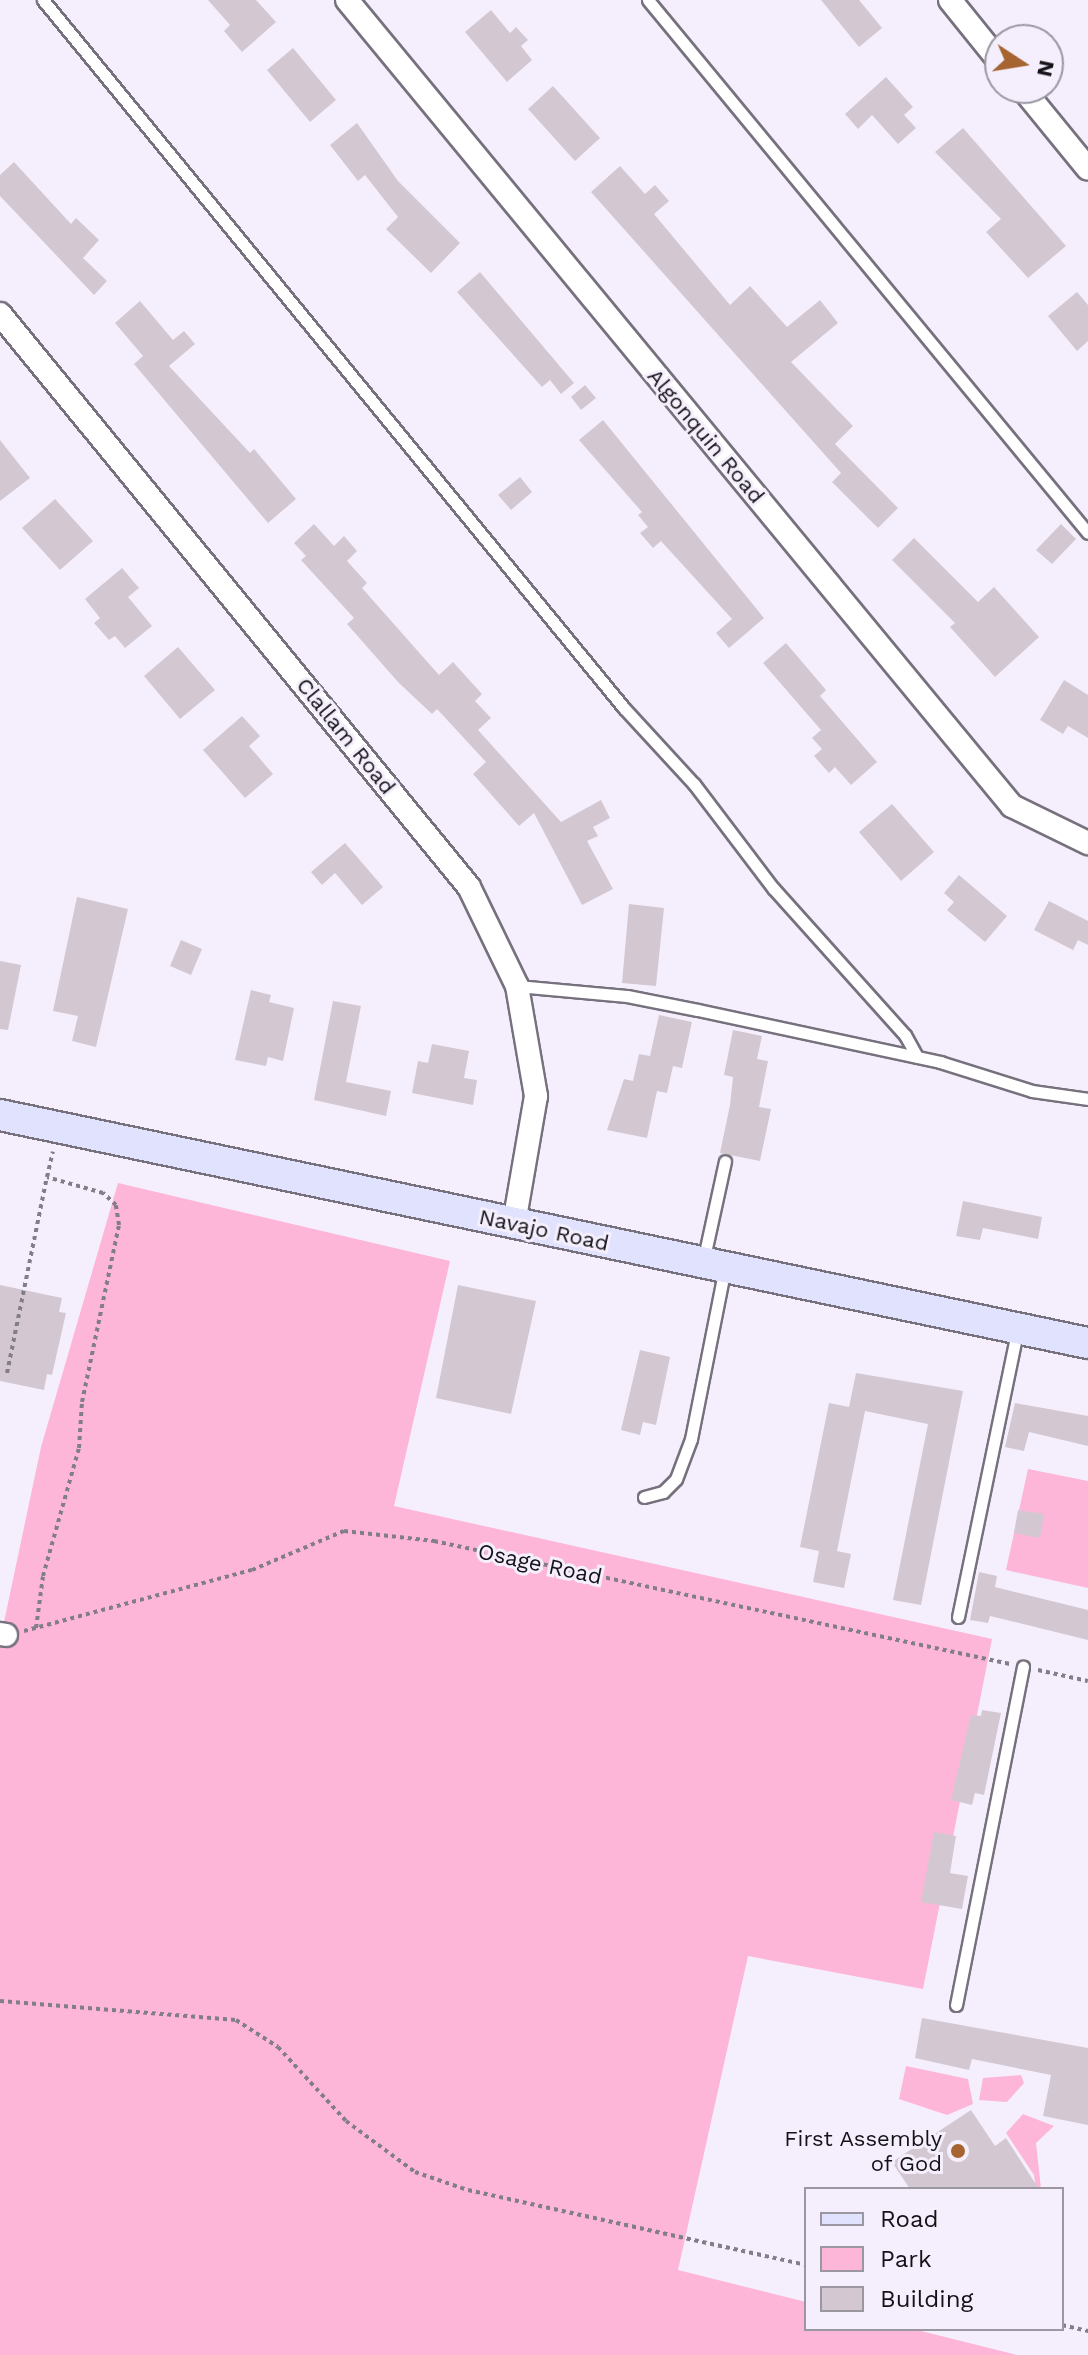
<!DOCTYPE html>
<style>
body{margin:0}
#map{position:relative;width:1088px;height:2355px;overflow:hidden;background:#f5effd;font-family:"Work Sans",sans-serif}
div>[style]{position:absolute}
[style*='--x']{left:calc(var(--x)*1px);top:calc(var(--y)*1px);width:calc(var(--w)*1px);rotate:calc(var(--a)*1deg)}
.green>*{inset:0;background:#fdb6d8}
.building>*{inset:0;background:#d3c8d2}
.path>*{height:4px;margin-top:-2px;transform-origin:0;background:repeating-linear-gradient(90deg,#827e87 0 4px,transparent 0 8px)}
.roads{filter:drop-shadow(2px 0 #76717d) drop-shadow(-2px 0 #76717d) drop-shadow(0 2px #76717d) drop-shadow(0 -2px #76717d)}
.service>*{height:11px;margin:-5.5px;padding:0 5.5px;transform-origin:5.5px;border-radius:5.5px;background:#fff}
.minor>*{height:22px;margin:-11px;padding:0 11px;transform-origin:11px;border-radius:11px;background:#fff}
.secondary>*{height:30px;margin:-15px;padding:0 15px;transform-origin:15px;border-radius:15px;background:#e1e2fe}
.dots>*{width:22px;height:22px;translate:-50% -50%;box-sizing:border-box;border:4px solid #f5effd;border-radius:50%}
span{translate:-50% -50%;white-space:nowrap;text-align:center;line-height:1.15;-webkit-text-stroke:6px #f5effd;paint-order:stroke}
.street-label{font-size:22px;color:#141216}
.poi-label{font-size:22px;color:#141216}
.right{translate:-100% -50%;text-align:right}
.legend{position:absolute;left:804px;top:2187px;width:260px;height:144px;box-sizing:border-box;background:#f5effd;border:2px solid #9b97a1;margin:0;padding:10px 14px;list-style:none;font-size:24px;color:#141216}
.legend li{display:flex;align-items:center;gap:16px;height:40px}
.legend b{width:40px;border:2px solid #9b97a1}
.north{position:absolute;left:984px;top:24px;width:80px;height:80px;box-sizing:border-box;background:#f5effd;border:2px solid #9b97a1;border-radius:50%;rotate:102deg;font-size:22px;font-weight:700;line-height:32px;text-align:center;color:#141216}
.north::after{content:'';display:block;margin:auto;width:28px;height:36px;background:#a66431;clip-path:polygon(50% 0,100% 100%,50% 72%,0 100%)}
</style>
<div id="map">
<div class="green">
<i style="clip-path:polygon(118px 1183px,450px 1261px,394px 1506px,992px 1639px,923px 1989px,748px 1956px,678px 2270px,806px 2302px,806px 2329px,913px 2329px,1017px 2355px,0 2355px,0 1641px,41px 1447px)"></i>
<i style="clip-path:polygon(1028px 1469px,1088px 1481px,1088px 1588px,1006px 1570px)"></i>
<i style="clip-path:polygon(906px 2066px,968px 2079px,973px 2104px,947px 2115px,899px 2099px)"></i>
<i style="clip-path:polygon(1021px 2075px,1024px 2083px,1007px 2102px,979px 2100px,983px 2078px)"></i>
<i style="clip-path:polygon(1023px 2114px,1054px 2126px,1036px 2143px,1041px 2189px,1036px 2189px,1034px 2175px,1006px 2133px)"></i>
</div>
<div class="building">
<i style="clip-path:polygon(208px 0,256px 0,276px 22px,242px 52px,224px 31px,230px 25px)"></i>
<i style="clip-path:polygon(821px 0,859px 0,882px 28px,859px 47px)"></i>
<i style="clip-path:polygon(491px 10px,510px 33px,516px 27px,528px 40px,521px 46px,532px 60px,507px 82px,465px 32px)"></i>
<i style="clip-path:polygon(293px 48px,336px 100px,310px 122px,267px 70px)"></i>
<i style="clip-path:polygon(886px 77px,913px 107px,904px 115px,916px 128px,898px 144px,872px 115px,858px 129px,845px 114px)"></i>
<i style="clip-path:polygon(553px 86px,600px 138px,575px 161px,528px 109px)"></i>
<i style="clip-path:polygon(357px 123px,398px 181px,460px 243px,431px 273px,386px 229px,398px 217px,365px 175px,358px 181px,330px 145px)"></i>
<i style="clip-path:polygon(963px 128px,1066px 246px,1028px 278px,986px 232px,1001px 219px,935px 152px)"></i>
<i style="clip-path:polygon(14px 162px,71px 224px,76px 218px,99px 240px,83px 258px,107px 281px,94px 295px,0 196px,0 175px)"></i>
<i style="clip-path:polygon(620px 166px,645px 194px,655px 185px,669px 201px,654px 214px,730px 305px,750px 286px,787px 327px,820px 300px,838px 323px,791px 362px,853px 426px,835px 444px,898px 508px,878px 528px,832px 482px,841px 473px,591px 192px)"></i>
<i style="clip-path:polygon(480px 272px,574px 383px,561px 394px,550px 380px,542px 387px,457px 292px)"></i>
<i style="clip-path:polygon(1077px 292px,1088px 305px,1088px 341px,1077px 351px,1048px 316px)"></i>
<i style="clip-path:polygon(140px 301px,173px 340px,184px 331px,195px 344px,169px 366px,250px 453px,254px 449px,296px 499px,268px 523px,134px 364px,143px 356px,115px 323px)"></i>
<i style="clip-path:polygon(585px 385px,596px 398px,581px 410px,571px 397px)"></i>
<i style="clip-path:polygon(603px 420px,764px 618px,729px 648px,716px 633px,732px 619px,661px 541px,653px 548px,640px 533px,648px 527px,638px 515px,642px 512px,579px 440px)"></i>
<i style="clip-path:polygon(0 440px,30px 478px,0 501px)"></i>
<i style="clip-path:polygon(520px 477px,532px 492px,511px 510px,498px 495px)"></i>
<i style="clip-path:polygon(55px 499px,93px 541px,60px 570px,22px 528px)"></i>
<i style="clip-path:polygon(314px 524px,334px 546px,344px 536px,357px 551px,347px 561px,367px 583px,362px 588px,439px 675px,453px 662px,482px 694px,475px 701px,491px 718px,478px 730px,561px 822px,601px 800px,610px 818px,593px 827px,598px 836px,587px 841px,613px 889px,582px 905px,534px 813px,519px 826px,473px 774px,486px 762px,437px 709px,432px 714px,398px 682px,347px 624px,354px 618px,301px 560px,306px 556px,294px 543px)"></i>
<i style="clip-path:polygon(1061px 524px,1076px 539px,1052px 564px,1036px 550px)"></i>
<i style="clip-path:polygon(914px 538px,978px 602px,994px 587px,1039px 637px,995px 677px,950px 627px,955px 623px,892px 560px)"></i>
<i style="clip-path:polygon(122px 568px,139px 588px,128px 597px,152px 626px,125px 648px,115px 636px,109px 640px,94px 623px,100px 618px,85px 599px)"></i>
<i style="clip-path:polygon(786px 643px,826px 690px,820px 696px,877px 762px,851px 785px,835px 767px,829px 773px,814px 756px,822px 749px,812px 738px,821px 730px,763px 663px)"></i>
<i style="clip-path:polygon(178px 647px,215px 690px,180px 719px,144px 676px)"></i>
<i style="clip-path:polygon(1064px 680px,1088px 695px,1088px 738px,1068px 726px,1063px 734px,1040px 720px)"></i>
<i style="clip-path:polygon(242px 716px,260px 736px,249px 746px,273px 774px,245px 798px,203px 750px)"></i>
<i style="clip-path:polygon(892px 804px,934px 852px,901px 881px,859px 832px)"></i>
<i style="clip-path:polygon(345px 843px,383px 887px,362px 905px,335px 873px,322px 885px,311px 872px)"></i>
<i style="clip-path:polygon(959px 875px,1007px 916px,985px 942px,947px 910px,954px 902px,944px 893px)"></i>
<i style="clip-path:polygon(77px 897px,128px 909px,96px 1047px,72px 1041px,78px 1016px,53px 1011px)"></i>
<i style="clip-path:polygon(1049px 901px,1088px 921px,1088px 945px,1078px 940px,1073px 950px,1034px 930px)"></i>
<i style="clip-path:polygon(629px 904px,664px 908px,656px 986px,622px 983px)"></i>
<i style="clip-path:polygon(181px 940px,202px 949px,191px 975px,170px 966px)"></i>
<i style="clip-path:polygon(0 961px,21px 965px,8px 1030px,0 1029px)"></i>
<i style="clip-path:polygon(251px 990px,271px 995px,269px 1002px,294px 1008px,283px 1061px,268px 1057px,266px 1066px,235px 1060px)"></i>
<i style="clip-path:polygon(333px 1001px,361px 1006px,346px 1082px,391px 1091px,386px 1116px,314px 1100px)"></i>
<i style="clip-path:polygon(659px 1015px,692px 1022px,682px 1068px,673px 1066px,667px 1093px,657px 1091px,647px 1138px,607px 1130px,624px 1079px,633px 1081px,639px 1054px,650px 1056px)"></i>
<i style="clip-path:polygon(733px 1030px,762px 1036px,757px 1059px,768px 1061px,759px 1107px,771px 1109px,760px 1161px,720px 1153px,730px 1105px,733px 1077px,724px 1075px)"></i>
<i style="clip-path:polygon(432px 1044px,469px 1051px,464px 1078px,477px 1080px,473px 1105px,412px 1093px,418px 1061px,428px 1063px)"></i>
<i style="clip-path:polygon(963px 1201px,1042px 1217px,1038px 1239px,983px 1228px,980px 1240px,956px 1236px)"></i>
<i style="clip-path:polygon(0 1285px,62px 1298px,59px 1312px,66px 1313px,52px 1375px,47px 1374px,44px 1390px,0 1381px)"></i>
<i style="clip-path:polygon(458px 1285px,536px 1301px,511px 1414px,436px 1398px)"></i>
<i style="clip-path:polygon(640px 1350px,670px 1357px,656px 1425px,643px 1422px,640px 1435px,621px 1430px)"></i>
<i style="clip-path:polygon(856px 1373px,963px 1391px,921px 1605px,893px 1600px,928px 1424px,865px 1411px,837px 1551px,851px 1554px,844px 1588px,813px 1582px,819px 1551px,800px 1547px,829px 1403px,849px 1407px)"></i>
<i style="clip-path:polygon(1015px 1403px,1088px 1416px,1088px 1446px,1029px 1432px,1024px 1451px,1005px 1447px)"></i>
<i style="clip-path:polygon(1018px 1510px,1044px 1514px,1040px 1538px,1014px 1533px)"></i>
<i style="clip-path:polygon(979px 1572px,997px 1576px,995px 1587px,1088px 1610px,1088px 1640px,990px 1616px,988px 1623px,970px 1620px)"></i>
<i style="clip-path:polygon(982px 1710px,1001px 1713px,984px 1795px,975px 1793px,972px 1805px,951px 1800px,971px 1715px,981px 1716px)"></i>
<i style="clip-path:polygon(934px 1832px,956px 1836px,950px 1873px,968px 1876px,962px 1909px,921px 1902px)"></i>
<i style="clip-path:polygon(922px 2018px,1088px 2048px,1088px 2125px,1043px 2116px,1051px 2075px,972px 2059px,969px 2070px,915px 2058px)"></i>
<i style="clip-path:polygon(971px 2110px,995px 2146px,1006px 2138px,1039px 2189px,910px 2189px,892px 2162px)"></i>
</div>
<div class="path">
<i style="--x:7;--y:1373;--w:200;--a:-78.5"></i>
<i style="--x:36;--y:1628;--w:52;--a:-82.3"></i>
<i style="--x:43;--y:1576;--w:133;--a:-74.3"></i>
<i style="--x:79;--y:1448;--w:46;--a:-86.3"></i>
<i style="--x:82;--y:1402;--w:181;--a:-78.2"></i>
<i style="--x:119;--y:1225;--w:20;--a:-99"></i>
<i style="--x:116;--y:1205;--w:18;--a:-137"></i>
<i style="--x:103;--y:1193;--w:58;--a:-164.1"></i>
<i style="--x:47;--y:1177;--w:26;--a:-77"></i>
<i style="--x:24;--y:1631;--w:236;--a:-15"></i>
<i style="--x:252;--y:1570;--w:100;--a:-23"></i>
<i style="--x:344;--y:1531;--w:91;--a:6.3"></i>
<i style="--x:434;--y:1541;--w:589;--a:12.05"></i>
<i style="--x:1038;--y:1670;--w:51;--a:12.4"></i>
<i style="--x:0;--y:2001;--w:237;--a:4.6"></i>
<i style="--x:236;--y:2020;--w:50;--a:32.7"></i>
<i style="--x:278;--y:2047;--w:100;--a:47.4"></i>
<i style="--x:346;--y:2121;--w:86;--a:36.5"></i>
<i style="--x:415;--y:2172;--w:56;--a:18.8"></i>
<i style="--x:468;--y:2190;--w:346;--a:12.5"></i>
<i style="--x:1062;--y:2325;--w:27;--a:13"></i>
</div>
<div class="roads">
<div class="service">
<i style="--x:43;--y:0;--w:916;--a:50.63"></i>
<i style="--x:624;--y:708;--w:103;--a:47.4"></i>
<i style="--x:694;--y:784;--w:131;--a:52.8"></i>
<i style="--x:773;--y:888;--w:198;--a:48.1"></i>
<i style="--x:905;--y:1035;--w:25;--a:61"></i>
<i style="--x:648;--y:0;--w:691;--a:50.46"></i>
<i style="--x:517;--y:986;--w:110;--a:5.2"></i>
<i style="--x:627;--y:996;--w:72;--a:11.2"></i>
<i style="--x:698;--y:1010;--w:248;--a:12.1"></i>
<i style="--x:940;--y:1062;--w:96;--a:17.5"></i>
<i style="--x:1032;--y:1091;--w:57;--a:8.1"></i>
<i style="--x:703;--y:1262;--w:103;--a:-77.7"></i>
<i style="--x:644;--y:1497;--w:20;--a:-15"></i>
<i style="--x:663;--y:1492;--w:18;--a:-45"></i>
<i style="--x:676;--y:1479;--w:43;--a:-69.4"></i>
<i style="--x:691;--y:1439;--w:174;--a:-78.8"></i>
<i style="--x:958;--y:1617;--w:292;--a:-78.3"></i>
<i style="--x:956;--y:2005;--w:345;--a:-78.8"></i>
</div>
<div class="minor">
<i style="--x:347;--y:0;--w:1045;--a:50.48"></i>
<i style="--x:1012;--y:806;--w:85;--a:26"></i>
<i style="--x:950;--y:0;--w:80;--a:51.1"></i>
<i style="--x:1022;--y:88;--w:104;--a:50.8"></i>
<i style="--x:0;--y:314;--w:740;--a:50.7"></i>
<i style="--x:469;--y:887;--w:110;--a:64.1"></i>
<i style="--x:517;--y:986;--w:112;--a:80.2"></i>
<i style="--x:536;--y:1096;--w:130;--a:99.8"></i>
<i style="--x:0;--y:1634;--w:6;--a:9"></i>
</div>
<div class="secondary">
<i style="--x:0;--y:1115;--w:1112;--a:11.84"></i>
</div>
</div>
<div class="dots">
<i style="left:958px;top:2151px;background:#a66431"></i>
</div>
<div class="street-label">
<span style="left:706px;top:436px;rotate:50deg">Algonquin Road</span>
<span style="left:346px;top:736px;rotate:51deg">Clallam Road</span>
<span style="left:544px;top:1230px;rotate:12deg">Navajo Road</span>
<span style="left:540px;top:1564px;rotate:12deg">Osage Road</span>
</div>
<div class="poi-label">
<span class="right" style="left:942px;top:2151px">First Assembly<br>of God</span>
</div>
<ul class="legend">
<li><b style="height:10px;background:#e1e2fe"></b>Road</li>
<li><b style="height:22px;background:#fdb6d8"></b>Park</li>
<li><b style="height:22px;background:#d3c8d2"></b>Building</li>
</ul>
<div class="north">N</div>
</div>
